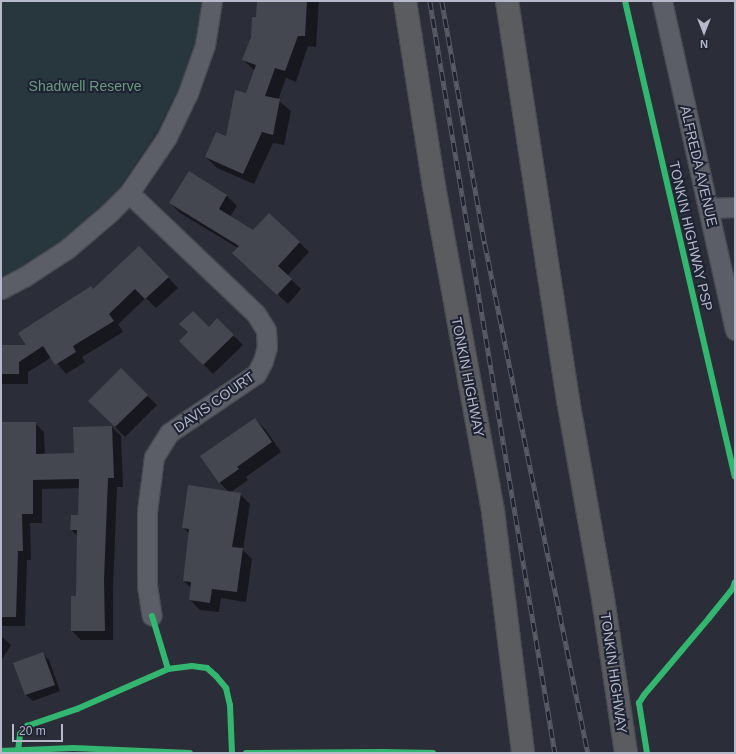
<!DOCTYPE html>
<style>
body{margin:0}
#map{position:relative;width:736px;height:754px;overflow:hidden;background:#2b2e38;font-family:Helvetica,sans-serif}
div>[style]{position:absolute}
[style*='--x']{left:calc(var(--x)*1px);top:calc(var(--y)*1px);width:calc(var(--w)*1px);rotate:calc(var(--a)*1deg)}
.green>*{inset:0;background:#28373e}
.shadow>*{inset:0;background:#0007}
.building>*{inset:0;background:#44474f}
.roads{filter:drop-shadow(1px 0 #474a51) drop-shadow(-1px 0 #474a51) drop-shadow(0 1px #474a51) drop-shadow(0 -1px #474a51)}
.minor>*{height:19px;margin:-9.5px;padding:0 9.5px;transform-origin:9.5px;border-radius:9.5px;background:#5b5e66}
.highway>*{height:22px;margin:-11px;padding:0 11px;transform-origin:11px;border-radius:11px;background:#5b5c60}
.rail>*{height:4.5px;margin-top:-2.25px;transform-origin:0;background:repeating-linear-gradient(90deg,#1e2333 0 9px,#595c64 0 18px);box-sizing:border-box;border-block:1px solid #595c64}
.cycleway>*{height:6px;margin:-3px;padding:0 3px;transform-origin:3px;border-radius:3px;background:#33b770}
span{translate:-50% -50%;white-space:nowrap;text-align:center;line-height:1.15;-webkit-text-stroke:4px #1e2333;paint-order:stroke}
.park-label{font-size:14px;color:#6d9980}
.street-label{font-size:14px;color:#b5b9c9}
.frame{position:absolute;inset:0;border:2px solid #b5b9c9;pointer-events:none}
.north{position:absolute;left:684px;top:12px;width:40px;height:40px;-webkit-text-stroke:3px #1e2333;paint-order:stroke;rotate:180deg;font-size:11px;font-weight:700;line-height:16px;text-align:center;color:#b5b9c9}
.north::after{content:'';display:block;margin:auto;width:14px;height:18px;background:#b5b9c9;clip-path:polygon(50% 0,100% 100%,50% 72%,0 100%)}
.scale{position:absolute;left:12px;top:724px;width:51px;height:18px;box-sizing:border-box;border:2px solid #b5b9c9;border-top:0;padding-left:5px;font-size:12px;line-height:14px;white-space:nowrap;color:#b5b9c9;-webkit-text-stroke:3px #1e2333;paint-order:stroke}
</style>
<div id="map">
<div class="green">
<i style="clip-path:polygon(1px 1px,202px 1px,196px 39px,179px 87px,157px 131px,120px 187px,100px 208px,61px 241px,19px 268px,1px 277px)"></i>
</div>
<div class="shadow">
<i style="clip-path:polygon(258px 1px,319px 1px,316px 47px,308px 46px,296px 82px,286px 78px,278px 100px,291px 111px,284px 145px,273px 143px,254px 184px,217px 168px,206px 157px,227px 138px,255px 71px,243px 60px,257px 18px)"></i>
<i style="clip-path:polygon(189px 172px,227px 196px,237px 206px,230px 217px,253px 232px,299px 242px,309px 252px,287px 276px,301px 289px,288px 304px,243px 263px,238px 248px,180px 213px,170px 203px)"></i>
<i style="clip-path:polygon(149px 257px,178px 288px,156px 308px,146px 298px,118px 324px,123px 332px,82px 357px,85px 362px,66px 374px,52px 357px,28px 372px,28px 384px,1px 384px,1px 346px,28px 346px,91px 287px,94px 290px)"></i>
<i style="clip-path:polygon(217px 320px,243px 345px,213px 374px,180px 341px,209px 329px)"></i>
<i style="clip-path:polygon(121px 370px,157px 405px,125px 437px,90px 401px)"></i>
<i style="clip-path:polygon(255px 419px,265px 429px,281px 452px,246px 477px,248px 480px,231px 492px,240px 494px,250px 504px,243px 550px,252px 559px,246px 602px,221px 598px,219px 612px,200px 610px,190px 600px,191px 588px,184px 581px,190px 534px,183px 527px,229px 492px,220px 483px,202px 457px)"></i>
<i style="clip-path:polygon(1px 423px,35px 423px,44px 432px,45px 455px,75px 454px,112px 427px,121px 436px,123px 487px,117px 487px,113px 590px,113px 640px,81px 640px,72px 631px,77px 597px,78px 536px,71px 530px,79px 516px,80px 488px,42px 489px,42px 523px,30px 523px,31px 560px,27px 560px,25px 626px,1px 626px)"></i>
<i style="clip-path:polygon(1px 636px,11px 645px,1px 661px)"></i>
<i style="clip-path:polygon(42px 653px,49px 660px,60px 691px,33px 701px,26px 695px,15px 663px)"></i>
</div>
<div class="building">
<i style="clip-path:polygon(257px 1px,307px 1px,305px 36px,298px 36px,285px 71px,275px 68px,265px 96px,280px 99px,273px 135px,262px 132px,243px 174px,205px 157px,216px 132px,226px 136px,235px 90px,246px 93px,256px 65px,242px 60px,251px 37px,252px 17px,256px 17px)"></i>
<i style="clip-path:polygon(189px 171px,227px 195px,219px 209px,253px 230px,269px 213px,300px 242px,278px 266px,292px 279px,277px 295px,232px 253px,239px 246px,169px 203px)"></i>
<i style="clip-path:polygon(139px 246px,169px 277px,145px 299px,135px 289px,109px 314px,114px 321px,73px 346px,76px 352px,55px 365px,43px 346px,19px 362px,19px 374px,1px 374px,1px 345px,26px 345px,18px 333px,91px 286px,93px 289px)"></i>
<i style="clip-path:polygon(193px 311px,209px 327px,217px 318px,234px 335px,203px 365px,179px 341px,188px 332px,179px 324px)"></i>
<i style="clip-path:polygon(121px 368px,148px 395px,115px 427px,88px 401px)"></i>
<i style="clip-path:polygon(255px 418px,272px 442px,237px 467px,239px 469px,219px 483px,200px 456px)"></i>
<i style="clip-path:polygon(1px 422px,36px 422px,36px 454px,74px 453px,73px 427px,112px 426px,114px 478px,108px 478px,104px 580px,105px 631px,71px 631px,71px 596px,76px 596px,77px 530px,70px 530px,71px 515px,78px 515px,79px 479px,33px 480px,33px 514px,22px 514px,23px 551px,18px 551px,16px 617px,1px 617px)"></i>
<i style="clip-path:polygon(188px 485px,241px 493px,232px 547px,243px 548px,237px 592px,212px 589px,210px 603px,189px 600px,191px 582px,183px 581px,189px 529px,182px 528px)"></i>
<i style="clip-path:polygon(43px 652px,55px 685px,25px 695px,13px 663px)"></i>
</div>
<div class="roads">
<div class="minor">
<i style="--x:662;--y:1;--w:337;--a:77.5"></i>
<i style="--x:129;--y:193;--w:175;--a:43.6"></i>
<i style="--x:256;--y:314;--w:19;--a:58"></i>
<i style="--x:266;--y:330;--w:17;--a:87"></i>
<i style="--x:267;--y:347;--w:15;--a:106"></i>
<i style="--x:263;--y:361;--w:15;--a:118"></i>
<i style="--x:256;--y:374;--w:105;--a:145.9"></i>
<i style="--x:169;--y:433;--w:28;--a:122"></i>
<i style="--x:154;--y:457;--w:55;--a:97.3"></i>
<i style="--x:147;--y:512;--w:74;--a:90"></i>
<i style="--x:147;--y:586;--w:30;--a:81"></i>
<i style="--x:709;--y:208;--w:26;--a:-2"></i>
<i style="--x:1;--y:289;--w:26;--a:-28"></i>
<i style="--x:24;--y:277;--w:51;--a:-33.1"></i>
<i style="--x:67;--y:249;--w:55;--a:-40.6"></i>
<i style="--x:109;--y:213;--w:28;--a:-45"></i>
<i style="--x:129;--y:193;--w:68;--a:-55.8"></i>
<i style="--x:167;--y:137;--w:49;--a:-64.5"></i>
<i style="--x:188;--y:93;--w:51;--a:-70.5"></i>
<i style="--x:205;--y:45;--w:45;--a:-81"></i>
</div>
<div class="highway">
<i style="--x:405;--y:1;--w:187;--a:81.1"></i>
<i style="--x:434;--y:186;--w:330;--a:79.7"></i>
<i style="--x:493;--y:511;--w:244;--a:82.9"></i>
<i style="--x:507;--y:1;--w:404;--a:81.3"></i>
<i style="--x:568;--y:400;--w:195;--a:80"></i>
<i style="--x:602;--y:592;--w:163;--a:81.5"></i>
</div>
</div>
<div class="rail">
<i style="--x:430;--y:1;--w:762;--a:80.56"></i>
<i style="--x:442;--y:1;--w:247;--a:80"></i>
<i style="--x:485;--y:244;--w:519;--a:78.56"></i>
</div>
<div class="cycleway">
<i style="--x:625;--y:1;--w:488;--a:77"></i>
<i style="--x:152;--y:616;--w:55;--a:73.2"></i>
<i style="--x:1;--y:751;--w:72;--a:-2.4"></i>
<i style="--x:73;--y:748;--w:117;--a:2.4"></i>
<i style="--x:18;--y:751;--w:17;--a:-83"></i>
<i style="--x:20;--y:734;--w:11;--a:-49"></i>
<i style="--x:27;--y:726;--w:53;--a:-18.8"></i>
<i style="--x:77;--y:709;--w:99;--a:-23.7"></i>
<i style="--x:168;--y:669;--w:24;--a:-7"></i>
<i style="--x:192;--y:666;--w:15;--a:8"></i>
<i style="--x:207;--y:668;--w:12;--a:42"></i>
<i style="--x:216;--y:676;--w:16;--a:50"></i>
<i style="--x:226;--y:688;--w:17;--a:77"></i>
<i style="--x:230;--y:705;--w:48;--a:87.6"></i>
<i style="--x:246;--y:753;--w:138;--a:-0.4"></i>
<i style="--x:384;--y:752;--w:49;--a:1.2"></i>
<i style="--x:647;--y:753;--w:51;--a:-99.1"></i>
<i style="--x:639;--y:703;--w:9;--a:-58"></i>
<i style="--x:644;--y:695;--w:101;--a:-49.8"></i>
<i style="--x:709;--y:618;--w:38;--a:-51"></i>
<i style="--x:733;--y:588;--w:6;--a:-72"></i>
</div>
<div class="park-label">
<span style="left:85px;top:86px">Shadwell Reserve</span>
</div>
<div class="street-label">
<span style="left:699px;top:166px;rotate:77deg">ALFREDA AVENUE</span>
<span style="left:691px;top:236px;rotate:77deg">TONKIN HIGHWAY PSP</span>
<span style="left:468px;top:377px;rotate:79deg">TONKIN HIGHWAY</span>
<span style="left:214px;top:402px;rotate:-35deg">DAVIS COURT</span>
<span style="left:614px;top:673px;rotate:82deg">TONKIN HIGHWAY</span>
</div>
<div class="frame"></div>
<div class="north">N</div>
<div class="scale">20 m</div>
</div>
